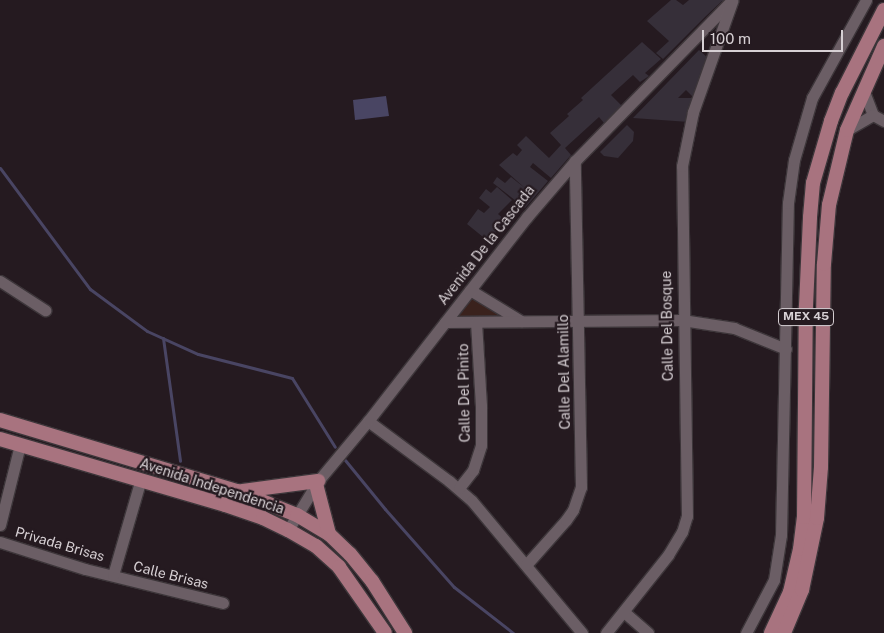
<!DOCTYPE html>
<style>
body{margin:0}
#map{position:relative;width:884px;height:633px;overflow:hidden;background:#251a20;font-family:"Public Sans",sans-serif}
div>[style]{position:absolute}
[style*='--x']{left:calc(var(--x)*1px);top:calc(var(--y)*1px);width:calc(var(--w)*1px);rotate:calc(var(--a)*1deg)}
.green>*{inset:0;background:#3a221d}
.water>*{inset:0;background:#494563}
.stream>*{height:3px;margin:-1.5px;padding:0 1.5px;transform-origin:1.5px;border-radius:1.5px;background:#494563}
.building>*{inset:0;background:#362f39}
.roads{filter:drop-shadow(1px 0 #3d363a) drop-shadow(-1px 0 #3d363a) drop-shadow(0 1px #3d363a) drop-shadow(0 -1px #3d363a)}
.minor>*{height:11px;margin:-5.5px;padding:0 5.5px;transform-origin:5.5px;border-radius:5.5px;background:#6b5e65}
.major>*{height:14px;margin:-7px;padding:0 7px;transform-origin:7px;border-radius:7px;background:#a8737f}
span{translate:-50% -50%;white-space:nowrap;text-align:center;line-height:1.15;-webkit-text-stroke:4.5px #251a20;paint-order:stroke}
.shield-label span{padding:1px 4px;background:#251a20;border:1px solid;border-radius:4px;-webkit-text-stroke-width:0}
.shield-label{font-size:12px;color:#d7d0d4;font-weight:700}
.street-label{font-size:14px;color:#d7d0d4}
.scale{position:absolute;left:702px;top:30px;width:141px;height:22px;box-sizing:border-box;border:2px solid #d7d0d4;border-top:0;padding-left:6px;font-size:15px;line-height:18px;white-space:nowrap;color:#d7d0d4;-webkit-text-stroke:4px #251a20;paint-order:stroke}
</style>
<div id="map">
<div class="green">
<i style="clip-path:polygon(472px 297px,502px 317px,457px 317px)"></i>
</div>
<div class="water">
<i style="clip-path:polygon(386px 96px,389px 116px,355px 120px,353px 100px)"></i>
</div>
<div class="stream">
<i style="--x:0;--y:168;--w:151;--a:53.4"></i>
<i style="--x:90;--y:289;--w:71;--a:36.4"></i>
<i style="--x:147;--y:331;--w:56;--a:24.3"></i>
<i style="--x:198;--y:354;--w:97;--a:14.3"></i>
<i style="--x:292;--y:378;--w:81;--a:58.1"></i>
<i style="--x:163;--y:338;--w:124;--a:82.1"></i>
<i style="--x:345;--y:460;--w:63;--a:50.8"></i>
<i style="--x:385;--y:509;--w:104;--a:48.5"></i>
<i style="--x:454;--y:587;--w:75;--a:37.9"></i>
</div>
<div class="building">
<i style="clip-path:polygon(671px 0,676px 0,683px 5px,689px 0,726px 0,724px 3px,722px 1px,706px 16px,663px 59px,656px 53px,669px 41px,647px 21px)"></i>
<i style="clip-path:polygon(642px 42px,661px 59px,645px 73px,649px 76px,640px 82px,633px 75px,611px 95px,622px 106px,604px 123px,599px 117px,565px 148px,571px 155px,551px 178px,533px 163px,530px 167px,548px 181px,525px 208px,493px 183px,497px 177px,505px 183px,511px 177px,526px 189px,499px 165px,513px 153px,517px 156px,522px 150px,517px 145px,526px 136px,549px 158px,561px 145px,550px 133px,569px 116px,567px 114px,583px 100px,581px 98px)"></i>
<i style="clip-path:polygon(evenodd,699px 50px,709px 59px,689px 122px,633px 118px,699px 50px,686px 90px,694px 98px,678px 98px,686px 90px)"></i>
<i style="clip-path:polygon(627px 125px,634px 132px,633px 141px,618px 158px,604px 156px,600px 152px)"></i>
<i style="clip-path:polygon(497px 187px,512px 200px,498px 214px,506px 221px,488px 241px,467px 224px,478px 209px,484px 213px,490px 207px,479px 198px,486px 189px,491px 193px)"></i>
</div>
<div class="roads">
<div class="minor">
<i style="--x:863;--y:89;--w:28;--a:69"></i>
<i style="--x:873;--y:115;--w:13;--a:29"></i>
<i style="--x:847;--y:130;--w:30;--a:-30"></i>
<i style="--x:0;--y:281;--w:54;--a:32.8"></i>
<i style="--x:470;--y:290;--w:60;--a:31.3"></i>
<i style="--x:445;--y:322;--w:237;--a:-0.5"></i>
<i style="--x:682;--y:320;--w:53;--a:8.7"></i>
<i style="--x:734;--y:328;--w:56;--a:22"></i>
<i style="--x:368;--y:421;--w:101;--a:36.5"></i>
<i style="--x:449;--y:481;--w:30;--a:41"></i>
<i style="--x:472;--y:501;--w:172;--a:50.2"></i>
<i style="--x:459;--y:488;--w:23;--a:-52"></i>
<i style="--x:473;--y:470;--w:26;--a:-72"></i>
<i style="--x:481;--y:445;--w:39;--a:-90"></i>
<i style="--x:481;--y:406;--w:84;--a:-93.4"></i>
<i style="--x:0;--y:525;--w:82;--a:-76"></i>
<i style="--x:288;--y:530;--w:57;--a:-58.5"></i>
<i style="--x:318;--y:481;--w:78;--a:-50.2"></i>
<i style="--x:368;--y:421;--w:259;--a:-52.1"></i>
<i style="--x:527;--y:217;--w:74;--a:-49.4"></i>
<i style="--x:575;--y:161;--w:225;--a:-45.7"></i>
<i style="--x:0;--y:542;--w:89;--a:17.6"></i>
<i style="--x:85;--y:569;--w:142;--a:13.8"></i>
<i style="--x:526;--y:565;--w:60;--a:-48.4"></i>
<i style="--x:566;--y:520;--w:12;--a:-55"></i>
<i style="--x:573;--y:510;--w:24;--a:-71"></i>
<i style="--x:581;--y:487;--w:326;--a:-91.1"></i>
<i style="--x:113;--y:575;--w:97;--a:-73.8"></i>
<i style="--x:624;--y:612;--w:32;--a:41"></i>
<i style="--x:606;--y:633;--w:100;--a:-51.5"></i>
<i style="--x:668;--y:555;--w:27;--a:-59"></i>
<i style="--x:682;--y:532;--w:17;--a:-73"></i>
<i style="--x:687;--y:516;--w:350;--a:-90.8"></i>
<i style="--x:682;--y:166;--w:55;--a:-78.5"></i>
<i style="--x:693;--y:112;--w:117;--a:-70.5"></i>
<i style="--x:746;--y:633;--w:60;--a:-62.2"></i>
<i style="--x:774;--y:580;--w:46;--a:-81.2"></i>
<i style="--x:781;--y:535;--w:332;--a:-88.8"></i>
<i style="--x:788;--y:203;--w:43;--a:-82.1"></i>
<i style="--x:794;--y:160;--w:65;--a:-73.8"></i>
<i style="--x:812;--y:98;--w:112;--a:-61.1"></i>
</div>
<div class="major">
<i style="--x:0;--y:420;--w:247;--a:16.7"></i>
<i style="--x:237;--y:491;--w:65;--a:21.8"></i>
<i style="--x:297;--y:515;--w:37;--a:31"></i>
<i style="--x:329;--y:534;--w:29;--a:44"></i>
<i style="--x:350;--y:554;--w:35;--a:51"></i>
<i style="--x:372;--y:581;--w:62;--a:57.6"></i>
<i style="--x:0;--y:439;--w:234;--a:16.3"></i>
<i style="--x:225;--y:505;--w:40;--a:18.9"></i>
<i style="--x:263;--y:518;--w:28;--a:26"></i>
<i style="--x:288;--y:530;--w:32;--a:30"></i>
<i style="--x:316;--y:546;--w:31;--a:42"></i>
<i style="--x:339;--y:567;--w:80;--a:55.1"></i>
<i style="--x:316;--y:484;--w:52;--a:75.4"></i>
<i style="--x:242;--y:491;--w:77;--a:-7.5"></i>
<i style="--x:771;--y:633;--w:45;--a:-65.1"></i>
<i style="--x:790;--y:592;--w:44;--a:-76.9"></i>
<i style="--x:800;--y:549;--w:32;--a:-83"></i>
<i style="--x:804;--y:517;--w:211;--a:-89.5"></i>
<i style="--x:806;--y:306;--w:89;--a:-87.4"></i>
<i style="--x:810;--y:217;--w:34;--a:-85"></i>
<i style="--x:813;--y:183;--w:65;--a:-73.8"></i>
<i style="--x:831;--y:121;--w:30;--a:-69"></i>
<i style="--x:842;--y:93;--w:93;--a:-63.2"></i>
<i style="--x:784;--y:633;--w:47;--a:-67.3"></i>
<i style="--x:802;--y:590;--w:74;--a:-78.2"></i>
<i style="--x:817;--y:518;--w:51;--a:-85.5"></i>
<i style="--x:821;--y:467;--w:203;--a:-89.2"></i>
<i style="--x:824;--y:264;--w:59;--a:-85.2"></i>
<i style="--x:829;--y:205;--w:77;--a:-76.5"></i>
<i style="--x:847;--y:130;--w:92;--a:-66.2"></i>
</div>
</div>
<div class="shield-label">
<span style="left:806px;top:317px">MEX 45</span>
</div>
<div class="street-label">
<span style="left:486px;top:245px;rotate:-52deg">Avenida De la Cascada</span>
<span style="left:667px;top:326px;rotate:-91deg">Calle Del Bosque</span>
<span style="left:564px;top:372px;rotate:-91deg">Calle Del Alamillo</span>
<span style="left:464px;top:393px;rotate:-91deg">Calle Del Pinito</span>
<span style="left:212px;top:486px;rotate:18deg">Avenida Independencia</span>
<span style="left:60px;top:544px;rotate:16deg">Privada Brisas</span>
<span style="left:171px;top:575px;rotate:14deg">Calle Brisas</span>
</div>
<div class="scale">100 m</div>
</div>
